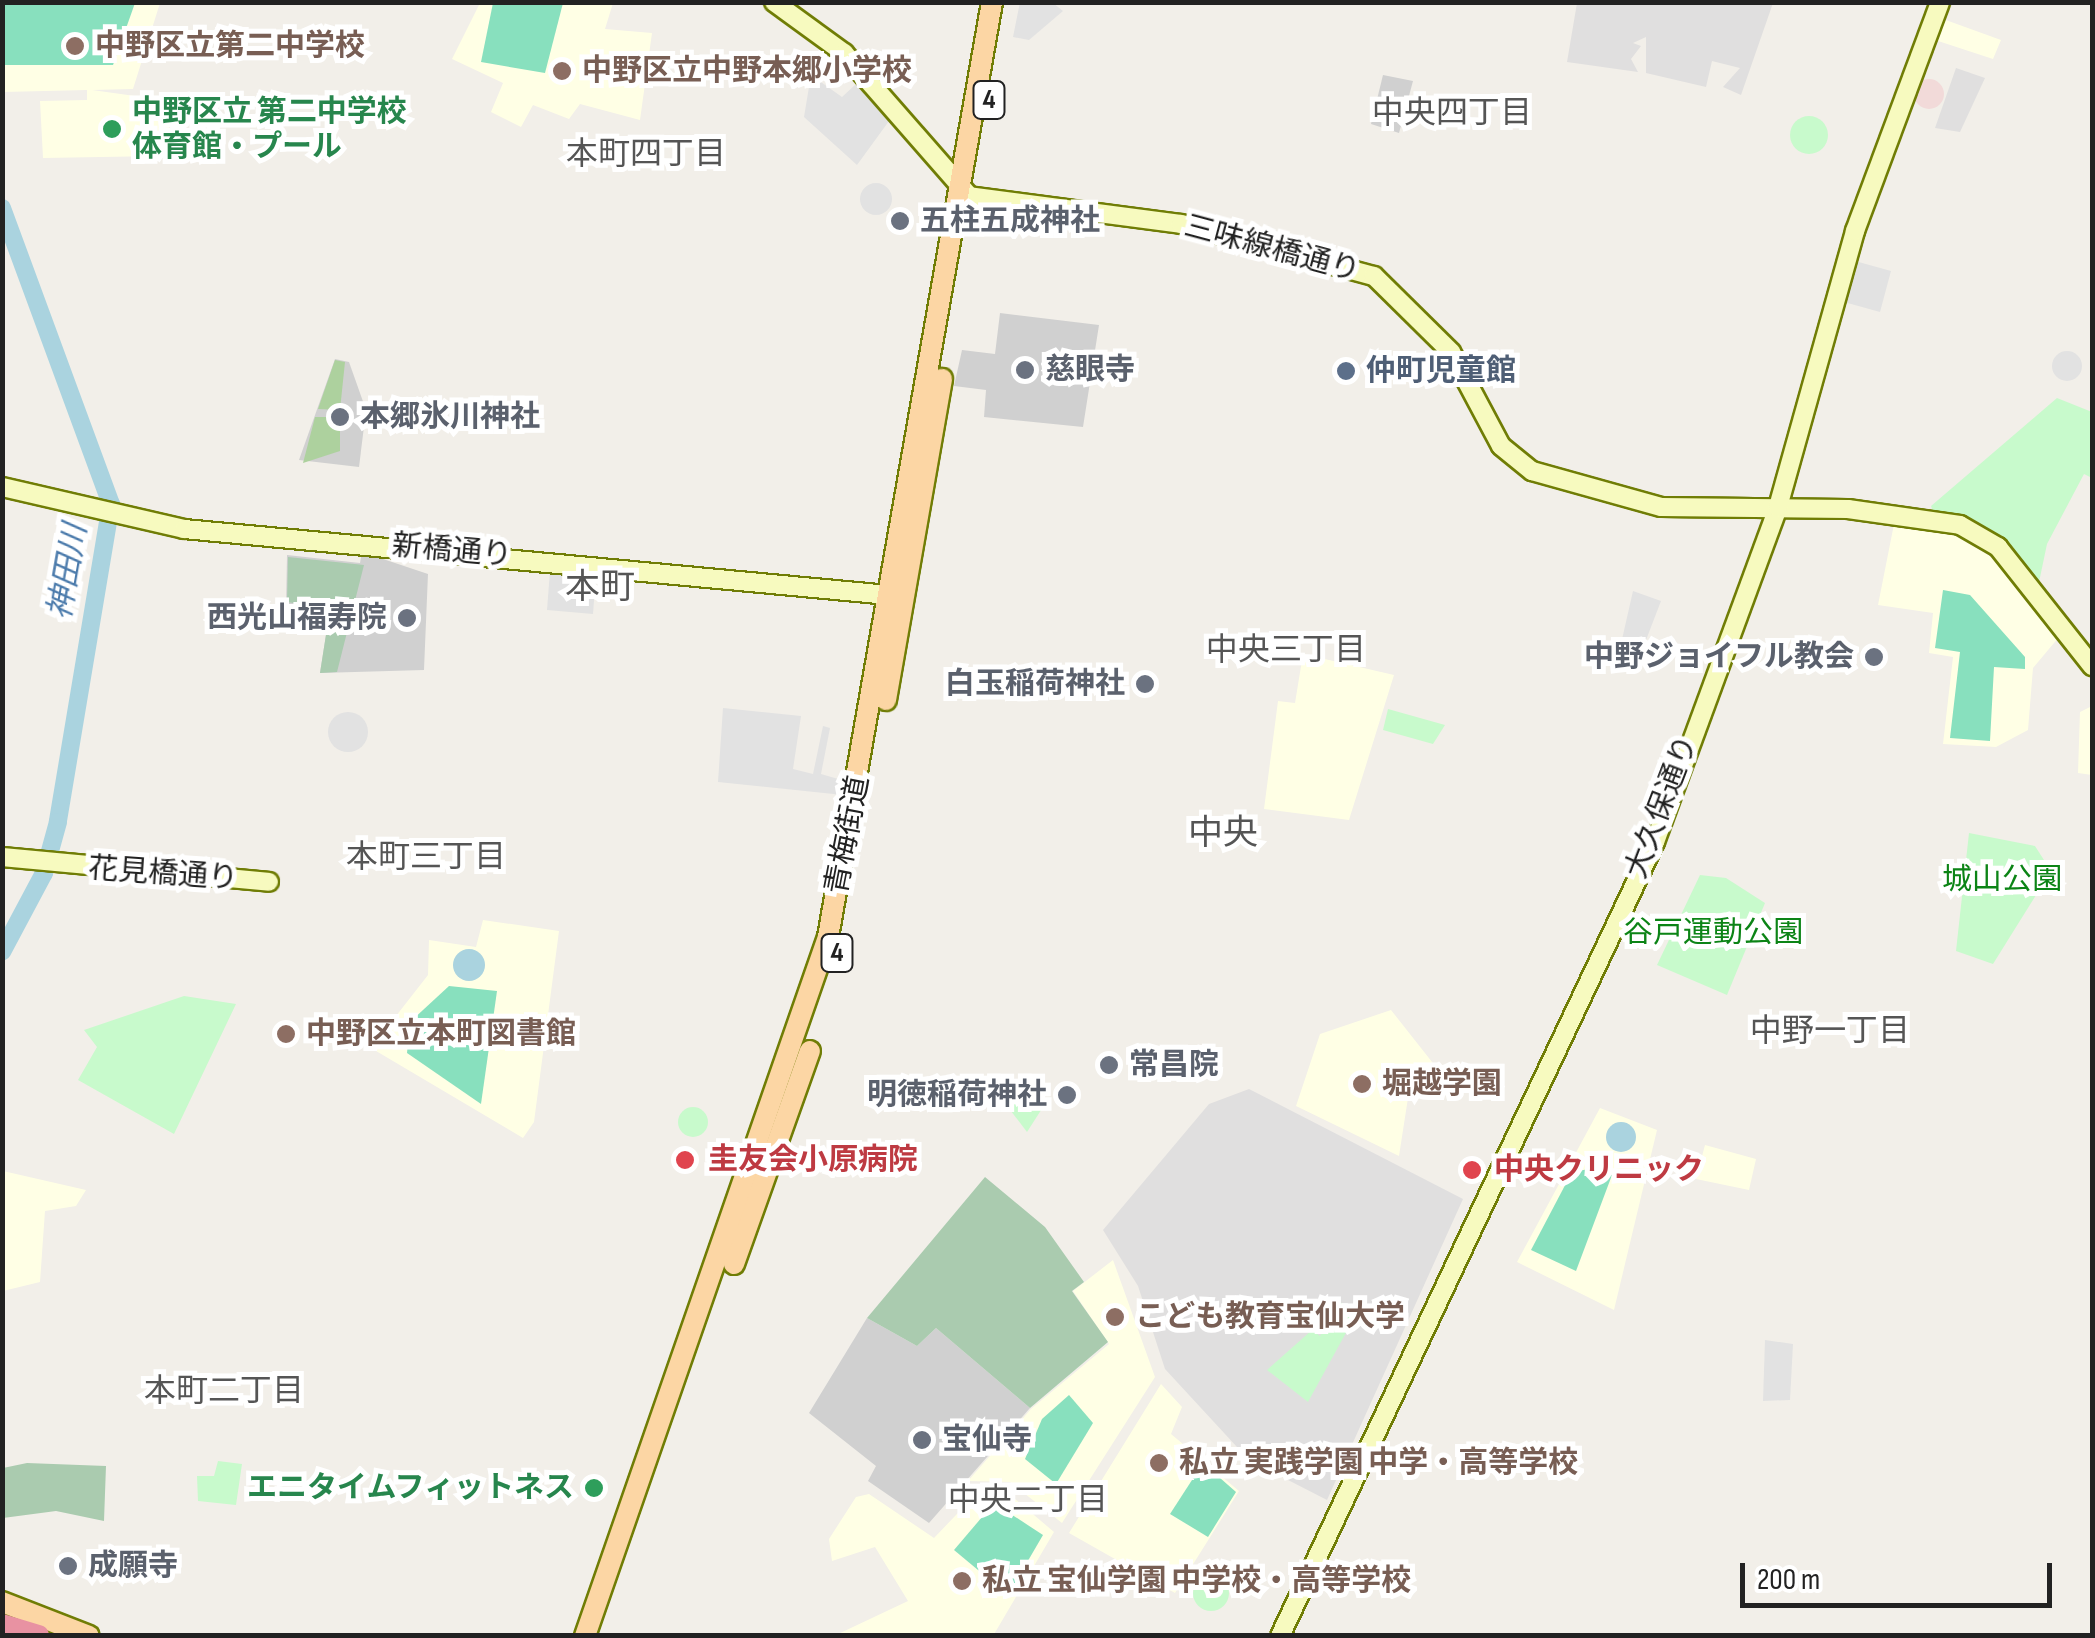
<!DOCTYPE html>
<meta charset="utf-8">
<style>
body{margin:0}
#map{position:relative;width:2095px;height:1638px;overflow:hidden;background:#f2efe9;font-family:"Sofia Sans Condensed","Noto Sans JP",sans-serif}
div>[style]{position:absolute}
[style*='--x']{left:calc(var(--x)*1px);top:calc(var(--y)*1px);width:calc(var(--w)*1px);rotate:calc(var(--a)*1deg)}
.residential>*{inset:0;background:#e0dfdf}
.commercial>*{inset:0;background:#f2dad9}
.round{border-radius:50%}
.education>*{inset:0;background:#ffffe5}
.religious>*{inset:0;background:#d0d0d0}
.forest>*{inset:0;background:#add19e}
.cemetery>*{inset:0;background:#aacbaf}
.park>*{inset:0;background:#c8facc}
.pitch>*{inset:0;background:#88e0be}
.parking>*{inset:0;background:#e2e2e2}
.water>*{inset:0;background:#aad3df}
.river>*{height:18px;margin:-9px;padding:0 9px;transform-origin:9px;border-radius:9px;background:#aad3df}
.roads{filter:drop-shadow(2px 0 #707d05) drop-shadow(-2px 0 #707d05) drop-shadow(0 2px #707d05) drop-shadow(0 -2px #707d05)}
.secondary>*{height:18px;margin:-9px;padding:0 9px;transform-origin:9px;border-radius:9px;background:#f7fabf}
.primary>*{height:20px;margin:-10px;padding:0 10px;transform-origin:10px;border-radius:10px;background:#fcd6a4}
.highway>*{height:22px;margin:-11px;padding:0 11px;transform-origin:11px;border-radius:11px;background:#e892a2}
.dots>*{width:28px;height:28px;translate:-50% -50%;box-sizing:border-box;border:5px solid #fff;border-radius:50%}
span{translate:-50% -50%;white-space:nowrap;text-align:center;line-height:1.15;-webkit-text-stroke:10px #fff;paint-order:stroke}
.shield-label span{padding:2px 8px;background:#fff;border:2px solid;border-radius:8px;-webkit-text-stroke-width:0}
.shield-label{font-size:28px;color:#222;font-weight:700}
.education-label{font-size:30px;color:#785e54;font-weight:700}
.left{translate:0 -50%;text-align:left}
.leisure-label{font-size:30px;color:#27864d;font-weight:700}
.right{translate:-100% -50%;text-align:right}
.worship-label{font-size:30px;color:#5b616d;font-weight:700}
.street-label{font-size:30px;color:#222}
.service-label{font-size:30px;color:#4e5e75;font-weight:700}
.park-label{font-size:30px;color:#0c8416}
.health-label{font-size:30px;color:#be3a42;font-weight:700}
.neighbourhood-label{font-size:32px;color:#555}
.water-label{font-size:32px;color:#4a7aab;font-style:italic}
.quarter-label{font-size:35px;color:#555}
.frame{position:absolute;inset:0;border:5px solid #222;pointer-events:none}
.scale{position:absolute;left:1740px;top:1563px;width:312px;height:45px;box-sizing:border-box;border:5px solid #222;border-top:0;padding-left:12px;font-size:30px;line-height:35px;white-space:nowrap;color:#222;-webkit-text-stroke:8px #fff;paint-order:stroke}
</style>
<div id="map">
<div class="residential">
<i style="clip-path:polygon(1577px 3px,1773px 3px,1741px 95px,1723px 87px,1740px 68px,1712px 61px,1706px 87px,1646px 73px,1646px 37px,1633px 43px,1641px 46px,1631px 59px,1638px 72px,1567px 62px)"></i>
<i style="clip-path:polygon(1956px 68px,1985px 78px,1960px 132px,1935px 128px)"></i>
<i style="clip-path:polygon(1249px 1089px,1463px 1199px,1327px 1500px,1249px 1460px,1165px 1369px,1138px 1286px,1103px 1230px,1209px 1104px)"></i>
</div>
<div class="commercial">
<i class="round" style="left:1914px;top:79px;width:30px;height:30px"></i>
</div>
<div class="education">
<i style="clip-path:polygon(2px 3px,160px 3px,133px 89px,92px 90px,178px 102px,159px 156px,43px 158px,40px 101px,87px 100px,87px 90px,3px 92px)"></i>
<i style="clip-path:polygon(480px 3px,613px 3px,605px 29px,652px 33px,640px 120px,580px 104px,569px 119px,533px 105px,521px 127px,491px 112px,503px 83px,452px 59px)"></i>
<i style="clip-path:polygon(1943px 19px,2001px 40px,1993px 59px,1935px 40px)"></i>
<i style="clip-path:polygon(1894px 524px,1956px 536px,1995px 559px,2059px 637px,2033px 668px,2028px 730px,1996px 747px,1943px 744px,1953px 657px,1929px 653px,1933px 613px,1878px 605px)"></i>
<i style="clip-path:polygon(1303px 654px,1394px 675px,1349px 820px,1264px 809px,1278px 701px,1295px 703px)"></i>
<i style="clip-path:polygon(2092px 706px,2092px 775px,2078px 773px,2080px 712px)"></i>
<i style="clip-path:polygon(483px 920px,559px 931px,534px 1122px,523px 1138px,371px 1048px,428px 975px,429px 940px,476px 947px)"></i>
<i style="clip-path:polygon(1391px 1010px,1436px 1067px,1408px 1098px,1399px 1156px,1296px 1106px,1320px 1034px)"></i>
<i style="clip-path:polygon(1600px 1108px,1657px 1130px,1614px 1310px,1517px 1262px)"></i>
<i style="clip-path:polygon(1705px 1145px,1756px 1159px,1749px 1190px,1696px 1179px)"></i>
<i style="clip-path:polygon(3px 1171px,86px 1190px,76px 1206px,45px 1211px,40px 1282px,3px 1291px)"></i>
<i style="clip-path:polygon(1113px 1260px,1155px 1377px,1062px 1523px,1010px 1482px,968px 1481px,1031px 1409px,1109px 1344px,1073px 1291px)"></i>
<i style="clip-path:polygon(1161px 1384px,1182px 1407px,1171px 1434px,1239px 1491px,1175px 1593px,1069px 1533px)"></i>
<i style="clip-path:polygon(978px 1492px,1008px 1493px,1054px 1532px,993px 1636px,836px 1635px,908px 1601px,875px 1547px,832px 1561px,829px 1539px,856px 1497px,869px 1494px,934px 1538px)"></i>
</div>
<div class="religious">
<i style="clip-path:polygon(1383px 75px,1413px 81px,1399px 133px,1371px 124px)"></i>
<i style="clip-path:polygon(1000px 313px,1099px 325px,1083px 427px,984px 417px,986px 390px,954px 386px,962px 350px,995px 354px)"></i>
<i style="clip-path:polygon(335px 359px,349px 362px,366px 410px,359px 467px,299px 460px)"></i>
<i style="clip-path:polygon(362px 552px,428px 574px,424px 670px,320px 673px,329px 616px,286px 609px,287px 555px,360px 563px)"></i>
<i style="clip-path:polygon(867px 1318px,917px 1346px,936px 1328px,1030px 1408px,929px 1523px,868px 1481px,876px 1466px,809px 1413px)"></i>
</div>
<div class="forest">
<i style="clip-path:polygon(335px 360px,345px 362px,340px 410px,318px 409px)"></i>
<i style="clip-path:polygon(315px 417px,340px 417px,340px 451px,303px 463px)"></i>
</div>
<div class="cemetery">
<i style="clip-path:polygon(288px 557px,364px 565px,337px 672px,320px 673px,330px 609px,287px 602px)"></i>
<i style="clip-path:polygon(985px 1177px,1045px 1227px,1084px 1282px,1072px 1291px,1108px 1342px,1030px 1408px,936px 1328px,917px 1346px,867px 1318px)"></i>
<i style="clip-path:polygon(27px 1463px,106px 1466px,104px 1521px,56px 1511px,3px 1518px,3px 1468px)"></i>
</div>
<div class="park">
<i class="round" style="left:1790px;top:116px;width:38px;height:38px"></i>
<i style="clip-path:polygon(2057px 398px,2092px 412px,2092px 478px,2084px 474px,2047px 544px,2038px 587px,2001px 543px,1934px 515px,1931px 506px)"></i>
<i style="clip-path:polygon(1388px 709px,1445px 725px,1433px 744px,1383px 730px)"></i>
<i style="clip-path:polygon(1969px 833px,2035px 846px,2051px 871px,1993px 964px,1956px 951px)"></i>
<i style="clip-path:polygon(1700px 875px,1726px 878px,1765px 903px,1727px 995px,1657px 965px)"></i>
<i style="clip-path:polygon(184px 996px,236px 1004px,174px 1134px,78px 1080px,97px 1047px,84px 1030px)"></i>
<i style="clip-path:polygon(998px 1086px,1045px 1104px,1027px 1132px,995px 1090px)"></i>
<i class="round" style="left:678px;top:1107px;width:30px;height:30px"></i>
<i style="clip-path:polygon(1336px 1301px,1359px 1309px,1308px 1402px,1267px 1370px,1312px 1330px,1320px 1336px)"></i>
<i style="clip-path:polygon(218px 1461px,242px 1464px,236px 1505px,198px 1501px,197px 1476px,214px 1476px)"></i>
<i class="round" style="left:1193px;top:1575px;width:36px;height:36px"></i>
</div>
<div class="pitch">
<i style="clip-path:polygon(3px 2px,135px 2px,135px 3px,113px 65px,3px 65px)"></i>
<i style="clip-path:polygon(493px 3px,563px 3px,545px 73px,481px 62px)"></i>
<i style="clip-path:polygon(1943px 590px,1970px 595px,2025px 657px,2025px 669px,1994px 667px,1990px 741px,1950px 738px,1960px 652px,1935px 648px)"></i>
<i style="clip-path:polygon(449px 986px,497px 991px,481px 1104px,407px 1053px,410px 1022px)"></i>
<i style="clip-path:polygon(1589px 1169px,1612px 1175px,1576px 1271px,1531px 1250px,1572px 1172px)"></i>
<i style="clip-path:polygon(1069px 1395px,1093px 1423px,1056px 1484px,1025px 1459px,1042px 1419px)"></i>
<i style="clip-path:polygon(1203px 1463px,1236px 1492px,1208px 1537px,1170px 1514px)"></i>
<i style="clip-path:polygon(994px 1503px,1043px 1535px,1008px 1595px,954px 1550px)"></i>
</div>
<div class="parking">
<i style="clip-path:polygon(1020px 2px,1053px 3px,1063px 11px,1029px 40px,1013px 37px)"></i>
<i style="clip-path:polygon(811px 75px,842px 97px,856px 84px,889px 121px,857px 165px,804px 117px)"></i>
<i class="round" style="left:860px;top:183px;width:32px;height:32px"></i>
<i style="clip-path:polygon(1855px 261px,1891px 271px,1880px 312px,1844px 302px)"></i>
<i class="round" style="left:2052px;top:351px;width:30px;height:30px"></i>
<i style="clip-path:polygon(550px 571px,596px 574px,593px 614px,547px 610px)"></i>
<i style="clip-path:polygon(1633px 591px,1661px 601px,1636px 666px,1618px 657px)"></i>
<i style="clip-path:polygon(723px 708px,801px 716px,793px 769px,813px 774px,823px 726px,830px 728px,821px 774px,845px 781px,843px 795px,718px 782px)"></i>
<i class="round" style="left:328px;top:712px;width:40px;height:40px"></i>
<i style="clip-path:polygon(1765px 1340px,1793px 1344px,1790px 1400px,1763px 1401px)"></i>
</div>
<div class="water">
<i class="round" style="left:453px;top:949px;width:32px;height:32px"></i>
<i class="round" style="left:1606px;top:1122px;width:30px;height:30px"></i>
</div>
<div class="river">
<i style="--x:2;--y:208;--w:315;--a:69.8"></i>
<i style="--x:111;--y:504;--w:322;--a:99.5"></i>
<i style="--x:58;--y:822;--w:53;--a:105.4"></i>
<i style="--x:44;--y:873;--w:89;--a:118"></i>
</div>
<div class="roads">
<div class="secondary">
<i style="--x:774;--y:2;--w:87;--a:36.1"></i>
<i style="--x:844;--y:53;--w:190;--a:48.8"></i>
<i style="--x:969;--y:196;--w:214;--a:7.5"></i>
<i style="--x:1181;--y:224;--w:200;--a:15.1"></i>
<i style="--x:1374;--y:276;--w:108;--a:44.6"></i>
<i style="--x:1451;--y:352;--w:106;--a:62"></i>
<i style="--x:1501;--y:446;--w:40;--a:39"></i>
<i style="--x:1532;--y:471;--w:134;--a:15.6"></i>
<i style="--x:1661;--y:507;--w:187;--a:0.6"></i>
<i style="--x:1848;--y:509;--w:113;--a:8.1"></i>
<i style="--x:1960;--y:525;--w:44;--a:30.1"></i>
<i style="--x:1998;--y:547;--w:152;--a:51.7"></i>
<i style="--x:2;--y:487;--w:187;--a:13"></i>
<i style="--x:184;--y:529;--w:718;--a:5.35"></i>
<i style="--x:2;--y:857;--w:268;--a:5.3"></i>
<i style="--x:1280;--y:1636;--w:878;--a:-64.72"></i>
<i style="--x:1655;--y:842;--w:357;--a:-69.8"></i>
<i style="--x:1778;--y:507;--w:287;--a:-74.4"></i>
<i style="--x:1855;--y:231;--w:244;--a:-69.6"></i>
</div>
<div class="primary">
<i style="--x:886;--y:700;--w:326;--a:-80.1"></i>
<i style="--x:734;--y:1264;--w:226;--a:-70.4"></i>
<i style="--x:2;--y:1602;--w:93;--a:21.3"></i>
<i style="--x:585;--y:1636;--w:740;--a:-70.83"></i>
<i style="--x:828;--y:937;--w:949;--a:-80.05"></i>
</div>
<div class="highway">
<i style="--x:2;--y:1625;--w:38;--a:17"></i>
</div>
</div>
<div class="dots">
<i style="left:75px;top:46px;background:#8d6e63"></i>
<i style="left:562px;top:71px;background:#8d6e63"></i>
<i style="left:112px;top:129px;background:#2e9e5b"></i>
<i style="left:900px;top:221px;background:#6b7280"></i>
<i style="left:1025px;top:370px;background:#6b7280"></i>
<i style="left:1346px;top:371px;background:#5c6f8a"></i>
<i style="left:340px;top:417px;background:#6b7280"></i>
<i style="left:407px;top:618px;background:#6b7280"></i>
<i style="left:1874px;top:657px;background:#6b7280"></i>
<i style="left:1145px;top:684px;background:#6b7280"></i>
<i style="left:286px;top:1034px;background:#8d6e63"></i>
<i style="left:1109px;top:1065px;background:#6b7280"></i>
<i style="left:1362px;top:1084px;background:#8d6e63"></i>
<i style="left:1067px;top:1095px;background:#6b7280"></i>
<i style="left:685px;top:1160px;background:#e0444e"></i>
<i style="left:1472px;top:1170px;background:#e0444e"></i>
<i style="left:1115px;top:1317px;background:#8d6e63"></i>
<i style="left:922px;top:1440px;background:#6b7280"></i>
<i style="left:1159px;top:1463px;background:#8d6e63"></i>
<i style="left:594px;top:1488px;background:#2e9e5b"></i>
<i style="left:68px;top:1566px;background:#6b7280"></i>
<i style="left:962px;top:1581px;background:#8d6e63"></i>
</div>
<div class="shield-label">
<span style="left:989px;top:100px">4</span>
<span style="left:837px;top:953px">4</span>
</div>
<div class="education-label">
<span class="left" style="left:95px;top:46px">中野区立第二中学校</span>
<span class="left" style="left:582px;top:71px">中野区立中野本郷小学校</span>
<span class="left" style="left:306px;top:1034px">中野区立本町図書館</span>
<span class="left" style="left:1382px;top:1084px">堀越学園</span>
<span class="left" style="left:1135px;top:1317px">こども教育宝仙大学</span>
<span class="left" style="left:1179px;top:1463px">私立 実践学園 中学・高等学校</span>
<span class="left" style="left:982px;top:1581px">私立 宝仙学園 中学校・高等学校</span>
</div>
<div class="leisure-label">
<span class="left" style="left:132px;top:129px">中野区立 第二中学校<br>体育館・プール</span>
<span class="right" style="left:574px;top:1488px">エニタイムフィットネス</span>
</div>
<div class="worship-label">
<span class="left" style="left:920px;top:221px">五柱五成神社</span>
<span class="left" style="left:1045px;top:370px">慈眼寺</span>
<span class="left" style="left:360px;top:417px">本郷氷川神社</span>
<span class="right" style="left:387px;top:618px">西光山福寿院</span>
<span class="right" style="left:1854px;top:657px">中野ジョイフル教会</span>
<span class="right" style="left:1125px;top:684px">白玉稲荷神社</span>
<span class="left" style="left:1129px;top:1065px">常昌院</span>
<span class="right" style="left:1047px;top:1095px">明徳稲荷神社</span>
<span class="left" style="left:942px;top:1440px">宝仙寺</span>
<span class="left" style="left:88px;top:1566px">成願寺</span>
</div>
<div class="street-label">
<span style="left:1272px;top:249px;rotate:15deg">三味線橋通り</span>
<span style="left:452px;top:551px;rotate:5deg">新橋通り</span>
<span style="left:1662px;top:807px;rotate:-69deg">大久保通り</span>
<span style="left:848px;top:835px;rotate:-79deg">青梅街道</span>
<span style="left:163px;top:874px;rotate:4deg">花見橋通り</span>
</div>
<div class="service-label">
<span class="left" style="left:1366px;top:371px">仲町児童館</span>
</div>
<div class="park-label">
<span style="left:2002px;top:880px">城山公園</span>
<span style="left:1713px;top:933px">谷戸運動公園</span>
</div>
<div class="health-label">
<span class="left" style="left:708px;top:1160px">圭友会小原病院</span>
<span class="left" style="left:1494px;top:1170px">中央クリニック</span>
</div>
<div class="neighbourhood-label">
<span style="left:1452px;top:114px">中央四丁目</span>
<span style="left:646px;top:155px">本町四丁目</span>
<span style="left:1286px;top:651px">中央三丁目</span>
<span style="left:426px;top:858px">本町三丁目</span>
<span style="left:1830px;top:1032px">中野一丁目</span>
<span style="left:224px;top:1392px">本町二丁目</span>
<span style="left:1028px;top:1501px">中央二丁目</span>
</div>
<div class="water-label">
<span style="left:69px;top:572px;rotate:-80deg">神田川</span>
</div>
<div class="quarter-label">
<span style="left:600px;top:588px">本町</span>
<span style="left:1223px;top:834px">中央</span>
</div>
<div class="frame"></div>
<div class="scale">200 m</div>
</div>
